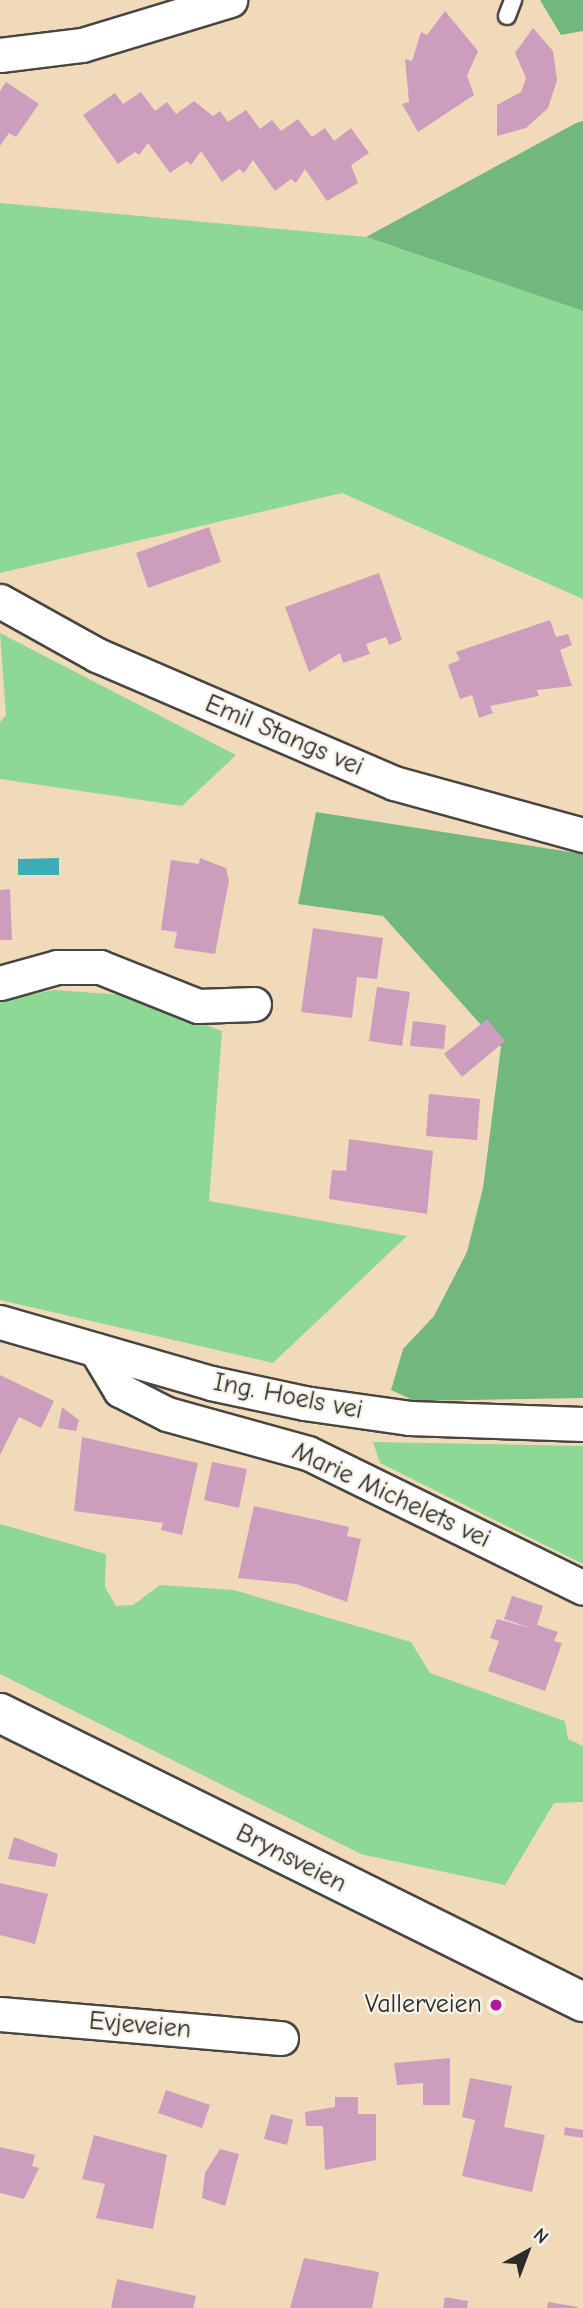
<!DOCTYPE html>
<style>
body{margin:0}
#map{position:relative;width:583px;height:2308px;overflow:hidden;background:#f1daba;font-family:"Comic Neue",sans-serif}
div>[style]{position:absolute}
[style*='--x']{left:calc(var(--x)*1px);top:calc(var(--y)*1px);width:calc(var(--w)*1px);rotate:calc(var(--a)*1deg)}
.green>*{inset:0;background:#8dd894}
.forest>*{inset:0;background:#72b87e}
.water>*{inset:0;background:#3cadb6}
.building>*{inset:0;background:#cd9dbe}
.roads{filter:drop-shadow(2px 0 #494540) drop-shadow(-2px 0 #494540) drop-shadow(0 2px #494540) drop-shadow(0 -2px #494540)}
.service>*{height:16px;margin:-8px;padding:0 8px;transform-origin:8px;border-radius:8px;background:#fff}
.minor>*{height:33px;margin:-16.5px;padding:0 16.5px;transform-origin:16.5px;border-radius:16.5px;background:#fff}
.primary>*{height:38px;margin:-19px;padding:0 19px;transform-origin:19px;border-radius:19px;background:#fff}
.dots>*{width:19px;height:19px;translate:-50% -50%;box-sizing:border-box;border:4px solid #f7f3e8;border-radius:50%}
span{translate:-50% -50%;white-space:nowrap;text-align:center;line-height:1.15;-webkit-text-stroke:5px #f7f3e8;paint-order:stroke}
.street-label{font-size:26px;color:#2b2b2b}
.poi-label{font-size:26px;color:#2b2b2b}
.right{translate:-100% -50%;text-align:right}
.north{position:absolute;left:492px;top:2217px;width:70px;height:70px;-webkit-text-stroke:5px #f7f3e8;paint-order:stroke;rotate:41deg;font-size:19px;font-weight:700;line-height:28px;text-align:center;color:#2b2b2b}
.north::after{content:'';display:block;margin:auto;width:24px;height:32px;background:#2b2b2b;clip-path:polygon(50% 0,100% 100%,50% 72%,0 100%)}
</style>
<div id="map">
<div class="green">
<i style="clip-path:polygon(0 203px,366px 237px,583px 311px,583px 599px,342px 493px,0 573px)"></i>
<i style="clip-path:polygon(0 633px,236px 755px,182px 806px,0 779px,0 722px,6px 715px)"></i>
<i style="clip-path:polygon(54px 990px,124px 995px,222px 1031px,209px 1201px,407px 1236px,273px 1363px,0 1300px,0 1001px)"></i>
<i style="clip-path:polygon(373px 1442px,583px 1446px,583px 1564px,380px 1463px)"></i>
<i style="clip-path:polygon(0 1524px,106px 1554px,105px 1587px,116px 1606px,133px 1605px,160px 1585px,234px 1590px,411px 1642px,430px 1673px,565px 1721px,568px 1739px,583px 1746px,583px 1802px,554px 1803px,505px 1885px,361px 1854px,0 1674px)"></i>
</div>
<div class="forest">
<i style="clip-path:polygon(540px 0,583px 0,583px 31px,561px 35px)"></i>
<i style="clip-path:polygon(583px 121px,583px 311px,366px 237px,576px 123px)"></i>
<i style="clip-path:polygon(316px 812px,583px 854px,583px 1398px,415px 1401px,391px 1390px,403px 1349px,434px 1316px,467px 1252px,483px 1188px,501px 1047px,383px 916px,298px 904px)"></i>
</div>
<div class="water">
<i style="clip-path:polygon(59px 858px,59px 875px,18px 875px,18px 859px)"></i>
</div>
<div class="building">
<i style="clip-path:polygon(445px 11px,478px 51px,467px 76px,474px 95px,418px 132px,402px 104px,409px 102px,405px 59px,412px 61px,421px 32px,427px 35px)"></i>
<i style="clip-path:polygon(533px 28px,553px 51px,557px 80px,548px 108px,526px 128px,497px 136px,497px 105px,521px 92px,526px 78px,515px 53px)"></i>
<i style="clip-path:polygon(6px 82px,39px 104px,16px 137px,9px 133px,0 146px,0 91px)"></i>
<i style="clip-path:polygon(141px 92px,155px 111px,167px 102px,176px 114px,194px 101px,213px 116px,220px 111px,228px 122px,246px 110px,260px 129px,272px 120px,281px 131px,298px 119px,312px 137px,325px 128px,334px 141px,351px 128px,369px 153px,351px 165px,358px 183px,327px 201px,305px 169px,296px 183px,291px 179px,275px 191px,253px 160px,244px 173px,239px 169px,222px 182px,201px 151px,191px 165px,187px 161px,170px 173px,148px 143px,139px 155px,135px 152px,118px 164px,83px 115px,115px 93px,123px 104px)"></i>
<i style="clip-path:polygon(209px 527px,221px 562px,148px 588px,136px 553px)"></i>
<i style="clip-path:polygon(379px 573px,402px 640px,389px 645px,386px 637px,366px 644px,370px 654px,343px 663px,340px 653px,309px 672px,285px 607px)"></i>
<i style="clip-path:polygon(550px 620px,556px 637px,568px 634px,572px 645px,560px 650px,572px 686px,537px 690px,539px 696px,490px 706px,493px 713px,479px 718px,472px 695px,460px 699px,448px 665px,460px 660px,456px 652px)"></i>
<i style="clip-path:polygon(200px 858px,226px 868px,229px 881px,215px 954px,174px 948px,177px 932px,161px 930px,171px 860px,199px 864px)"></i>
<i style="clip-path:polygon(10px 889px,12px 940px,0 940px,0 890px)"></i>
<i style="clip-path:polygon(313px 928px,383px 938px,377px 979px,357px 977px,352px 1018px,301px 1012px)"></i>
<i style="clip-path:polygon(377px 987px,410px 992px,402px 1046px,369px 1041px)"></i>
<i style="clip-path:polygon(487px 1019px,505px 1041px,462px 1077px,444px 1054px)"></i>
<i style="clip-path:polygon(413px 1021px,446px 1025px,444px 1049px,410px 1046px)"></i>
<i style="clip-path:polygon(429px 1094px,480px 1099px,477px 1140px,426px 1136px)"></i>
<i style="clip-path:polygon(349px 1139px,433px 1151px,427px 1214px,329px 1199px,332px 1170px,346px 1171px)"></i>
<i style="clip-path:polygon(0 1375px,54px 1401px,41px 1428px,19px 1417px,0 1455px)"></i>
<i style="clip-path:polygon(62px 1407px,79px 1420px,76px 1431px,58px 1428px)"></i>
<i style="clip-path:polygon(82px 1437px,198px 1463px,182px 1535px,161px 1530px,163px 1523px,74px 1511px)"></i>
<i style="clip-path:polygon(212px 1462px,247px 1469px,239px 1508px,204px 1500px)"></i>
<i style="clip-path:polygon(254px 1506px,349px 1527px,347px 1536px,361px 1539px,347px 1602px,296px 1584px,238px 1578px)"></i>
<i style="clip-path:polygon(512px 1596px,543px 1606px,537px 1625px,558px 1632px,554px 1641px,562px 1643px,545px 1691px,488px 1671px,499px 1641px,490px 1638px,497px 1619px,534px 1629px,504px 1619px)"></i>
<i style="clip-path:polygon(14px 1837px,58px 1854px,55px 1867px,8px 1859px)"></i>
<i style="clip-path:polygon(0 1883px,48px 1894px,35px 1944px,0 1935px)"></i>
<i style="clip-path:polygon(450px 2058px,450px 2105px,423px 2105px,423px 2083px,397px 2085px,394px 2063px)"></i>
<i style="clip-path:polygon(470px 2078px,512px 2086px,504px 2127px,545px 2135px,532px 2192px,462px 2176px,475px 2120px,462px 2117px)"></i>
<i style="clip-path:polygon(166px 2090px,210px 2105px,202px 2128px,158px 2113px)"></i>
<i style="clip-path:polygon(335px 2097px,358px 2097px,358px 2114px,376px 2114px,376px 2160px,325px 2170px,323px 2126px,306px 2126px,305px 2112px,335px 2107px)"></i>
<i style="clip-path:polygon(271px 2114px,293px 2120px,287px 2145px,264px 2139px)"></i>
<i style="clip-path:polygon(565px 2127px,583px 2130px,583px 2138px,564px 2135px)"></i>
<i style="clip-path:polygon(94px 2135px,167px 2155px,153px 2229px,96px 2218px,105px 2184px,82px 2179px)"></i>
<i style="clip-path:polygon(0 2147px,35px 2155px,32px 2166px,39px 2168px,24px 2199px,0 2193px)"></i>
<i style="clip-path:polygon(220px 2149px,239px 2154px,225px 2206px,202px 2198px,205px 2173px)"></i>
<i style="clip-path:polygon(304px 2258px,379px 2272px,372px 2308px,290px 2308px)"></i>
<i style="clip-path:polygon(117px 2279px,196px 2296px,193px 2308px,111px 2308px)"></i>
<i style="clip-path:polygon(445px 2297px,468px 2301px,467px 2308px,443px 2308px)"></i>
<i style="clip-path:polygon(548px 2302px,578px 2307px,578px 2308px,547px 2308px)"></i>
</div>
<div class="roads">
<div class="service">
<i style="--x:507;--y:16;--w:17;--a:-69"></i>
</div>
<div class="minor">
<i style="--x:0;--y:55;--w:83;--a:-7"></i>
<i style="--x:82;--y:45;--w:155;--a:-16.9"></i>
<i style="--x:0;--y:601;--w:111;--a:29.1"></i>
<i style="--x:97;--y:655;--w:323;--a:23.3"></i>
<i style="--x:394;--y:783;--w:196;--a:15.4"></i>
<i style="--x:0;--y:983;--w:59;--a:-15.7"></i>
<i style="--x:57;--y:967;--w:43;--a:0"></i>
<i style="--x:100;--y:967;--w:105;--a:21.7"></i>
<i style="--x:198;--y:1006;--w:56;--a:-2"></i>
<i style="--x:0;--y:1322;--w:220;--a:16.1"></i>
<i style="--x:211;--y:1383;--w:95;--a:12.1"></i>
<i style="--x:304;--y:1403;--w:106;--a:8.1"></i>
<i style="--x:409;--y:1418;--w:174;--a:2"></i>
<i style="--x:96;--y:1350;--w:47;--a:59"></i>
<i style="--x:120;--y:1390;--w:53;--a:27.1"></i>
<i style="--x:167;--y:1414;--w:146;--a:15.5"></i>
<i style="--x:308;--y:1453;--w:306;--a:26.1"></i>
<i style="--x:0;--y:2014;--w:282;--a:4.9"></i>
</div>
<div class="primary">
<i style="--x:0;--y:1713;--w:651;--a:26.37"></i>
</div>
</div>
<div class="dots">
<i style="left:496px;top:2005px;background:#b5179e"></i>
</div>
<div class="street-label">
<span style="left:284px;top:736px;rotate:23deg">Emil Stangs vei</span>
<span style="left:288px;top:1397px;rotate:11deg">Ing. Hoels vei</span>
<span style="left:391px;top:1496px;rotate:25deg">Marie Michelets vei</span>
<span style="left:291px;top:1859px;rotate:27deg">Brynsveien</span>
<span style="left:140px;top:2026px;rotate:5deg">Evjeveien</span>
</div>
<div class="poi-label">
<span class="right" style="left:482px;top:2005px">Vallerveien</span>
</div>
<div class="north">N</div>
</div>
